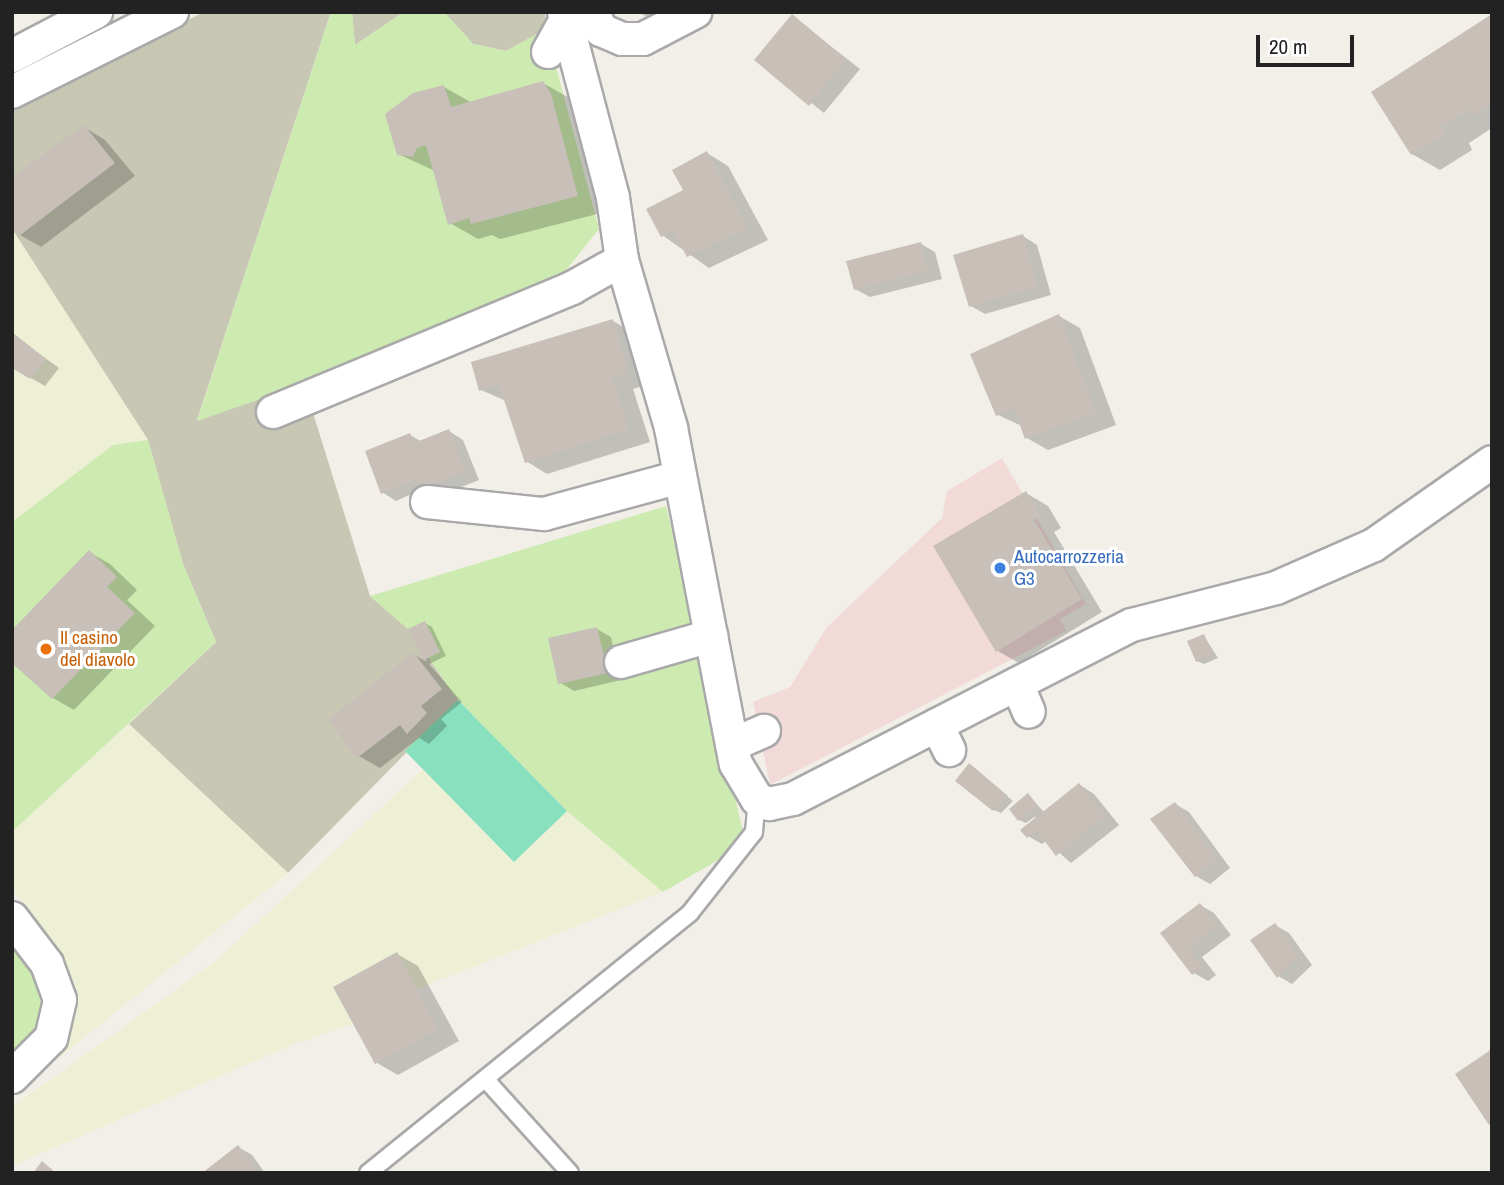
<!DOCTYPE html>
<style>
body{margin:0}
#map{position:relative;width:1504px;height:1185px;overflow:hidden;background:#f2efe9;font-family:"Archivo Narrow",sans-serif}
div>[style]{position:absolute}
[style*='--x']{left:calc(var(--x)*1px);top:calc(var(--y)*1px);width:calc(var(--w)*1px);rotate:calc(var(--a)*1deg)}
.commercial>*{inset:0;background:#f2dad9}
.construction>*{inset:0;background:#c7c7b4}
.farmland>*{inset:0;background:#eef0d5}
.grass>*{inset:0;background:#cdebb0}
.pitch>*{inset:0;background:#88e0be}
.shadow>*{inset:0;background:#0003}
.building>*{inset:0;background:#c7bfb8}
.roads{filter:drop-shadow(2px 0 #a9a9a9) drop-shadow(-2px 0 #a9a9a9) drop-shadow(0 2px #a9a9a9) drop-shadow(0 -2px #a9a9a9)}
.service>*{height:16px;margin:-8px;padding:0 8px;transform-origin:8px;border-radius:8px;background:#fff}
.minor>*{height:32px;margin:-16px;padding:0 16px;transform-origin:16px;border-radius:16px;background:#fff}
.dots>*{width:19px;height:19px;translate:-50% -50%;box-sizing:border-box;border:4px solid #fff;border-radius:50%}
span{translate:-50% -50%;white-space:nowrap;text-align:center;line-height:1.15;-webkit-text-stroke:6px #fff;paint-order:stroke}
.shop-label{font-size:19px;color:#366cbe}
.left{translate:0 -50%;text-align:left}
.food-label{font-size:19px;color:#c56008}
.frame{position:absolute;inset:0;border:14px solid #222;pointer-events:none}
.scale{position:absolute;left:1256px;top:35px;width:98px;height:32px;box-sizing:border-box;border:4px solid #222;border-top:0;padding-left:9px;font-size:21px;line-height:24px;white-space:nowrap;color:#222;-webkit-text-stroke:5px #fff;paint-order:stroke}
</style>
<div id="map">
<div class="commercial">
<i style="clip-path:polygon(1002px 458px,1086px 604px,1060px 619px,1066px 631px,770px 785px,753px 702px,790px 687px,827px 627px,942px 518px,947px 491px)"></i>
</div>
<div class="construction">
<i style="clip-path:polygon(204px 12px,331px 12px,197px 420px,304px 384px,370px 596px,408px 629px,458px 700px,288px 873px,129px 724px,216px 642px,183px 564px,148px 440px,12px 229px,12px 108px)"></i>
<i style="clip-path:polygon(352px 12px,404px 12px,355px 45px)"></i>
<i style="clip-path:polygon(444px 12px,545px 12px,546px 29px,506px 51px,473px 44px)"></i>
</div>
<div class="farmland">
<i style="clip-path:polygon(12px 229px,148px 440px,113px 445px,12px 522px)"></i>
<i style="clip-path:polygon(129px 724px,288px 873px,60px 1057px,76px 1017px,62px 956px,12px 887px,12px 832px)"></i>
<i style="clip-path:polygon(423px 769px,514px 862px,567px 811px,663px 892px,417px 989px,397px 952px,333px 987px,353px 1024px,292px 1045px,12px 1166px,12px 1107px,217px 960px)"></i>
</div>
<div class="grass">
<i style="clip-path:polygon(331px 12px,352px 12px,355px 45px,404px 12px,444px 12px,473px 44px,506px 51px,546px 29px,599px 229px,559px 279px,304px 384px,197px 421px)"></i>
<i style="clip-path:polygon(148px 440px,183px 564px,216px 642px,12px 832px,12px 522px,113px 445px)"></i>
<i style="clip-path:polygon(666px 506px,746px 844px,663px 892px,567px 811px,458px 700px,408px 629px,370px 596px)"></i>
<i style="clip-path:polygon(12px 922px,57px 1022px,12px 1077px)"></i>
</div>
<div class="pitch">
<i style="clip-path:polygon(458px 700px,567px 811px,514px 862px,405px 751px)"></i>
</div>
<div class="shadow">
<i style="clip-path:polygon(639px 12px,704px 12px,667px 30px)"></i>
<i style="clip-path:polygon(792px 16px,860px 69px,824px 113px,756px 59px)"></i>
<i style="clip-path:polygon(1492px 17px,1492px 128px,1469px 143px,1472px 150px,1440px 170px,1412px 154px)"></i>
<i style="clip-path:polygon(543px 83px,571px 99px,579px 111px,605px 212px,500px 239px,492px 235px,478px 239px,450px 223px,435px 171px,398px 154px,444px 87px,472px 103px)"></i>
<i style="clip-path:polygon(84px 127px,105px 140px,135px 176px,41px 247px,20px 235px)"></i>
<i style="clip-path:polygon(707px 153px,728px 166px,768px 240px,709px 268px,662px 235px)"></i>
<i style="clip-path:polygon(1023px 236px,1037px 245px,1051px 295px,985px 314px,971px 306px)"></i>
<i style="clip-path:polygon(921px 244px,935px 252px,942px 279px,870px 297px,855px 289px)"></i>
<i style="clip-path:polygon(1059px 316px,1080px 328px,1116px 425px,1048px 450px,1027px 438px,1022px 426px,998px 415px)"></i>
<i style="clip-path:polygon(613px 321px,634px 333px,650px 384px,633px 389px,650px 442px,547px 474px,526px 461px,506px 401px,481px 390px)"></i>
<i style="clip-path:polygon(12px 334px,59px 368px,45px 386px,31px 378px)"></i>
<i style="clip-path:polygon(449px 431px,463px 440px,479px 480px,436px 497px,423px 489px,396px 501px,382px 492px,410px 435px,422px 442px)"></i>
<i style="clip-path:polygon(1026px 493px,1048px 506px,1061px 528px,1054px 532px,1102px 612px,1019px 663px,998px 651px)"></i>
<i style="clip-path:polygon(89px 552px,110px 564px,137px 590px,127px 600px,155px 626px,74px 710px,53px 698px)"></i>
<i style="clip-path:polygon(425px 623px,432px 627px,446px 656px,429px 664px,462px 702px,441px 719px,447px 726px,429px 744px,419px 738px,380px 768px,359px 756px,413px 654px,427px 662px,411px 629px)"></i>
<i style="clip-path:polygon(597px 629px,611px 637px,621px 680px,574px 691px,559px 682px)"></i>
<i style="clip-path:polygon(1204px 636px,1218px 658px,1204px 664px,1197px 661px)"></i>
<i style="clip-path:polygon(969px 765px,1013px 801px,1001px 813px,994px 810px)"></i>
<i style="clip-path:polygon(1080px 785px,1094px 794px,1119px 825px,1071px 863px,1046px 841px,1042px 844px,1028px 836px,1036px 816px,1026px 823px,1019px 820px,1028px 795px,1045px 813px)"></i>
<i style="clip-path:polygon(1175px 804px,1189px 812px,1230px 868px,1210px 884px,1196px 876px)"></i>
<i style="clip-path:polygon(1200px 905px,1214px 913px,1231px 935px,1202px 957px,1216px 975px,1208px 981px,1194px 973px,1163px 933px)"></i>
<i style="clip-path:polygon(1275px 925px,1289px 933px,1312px 965px,1292px 984px,1278px 976px)"></i>
<i style="clip-path:polygon(397px 954px,418px 966px,459px 1041px,398px 1075px,377px 1063px)"></i>
<i style="clip-path:polygon(238px 1147px,252px 1155px,265px 1173px,205px 1173px)"></i>
</div>
<div class="building">
<i style="clip-path:polygon(792px 14px,847px 60px,809px 106px,754px 60px)"></i>
<i style="clip-path:polygon(1492px 14px,1492px 105px,1474px 116px,1470px 109px,1442px 127px,1446px 134px,1411px 155px,1371px 92px)"></i>
<i style="clip-path:polygon(543px 81px,551px 94px,578px 196px,471px 224px,469px 218px,448px 225px,426px 145px,417px 148px,413px 157px,397px 155px,385px 114px,413px 93px,444px 85px,451px 107px)"></i>
<i style="clip-path:polygon(84px 125px,115px 163px,19px 236px,12px 229px,12px 177px)"></i>
<i style="clip-path:polygon(707px 151px,748px 228px,687px 257px,673px 231px,661px 237px,646px 209px,683px 190px,672px 170px)"></i>
<i style="clip-path:polygon(1023px 234px,1038px 287px,969px 307px,953px 255px)"></i>
<i style="clip-path:polygon(921px 242px,928px 271px,854px 290px,846px 261px)"></i>
<i style="clip-path:polygon(1059px 314px,1096px 413px,1025px 439px,1014px 409px,996px 416px,970px 354px)"></i>
<i style="clip-path:polygon(613px 319px,629px 372px,613px 377px,629px 430px,525px 463px,499px 385px,479px 391px,471px 362px)"></i>
<i style="clip-path:polygon(12px 332px,46px 359px,30px 379px,12px 368px)"></i>
<i style="clip-path:polygon(449px 429px,466px 472px,420px 490px,416px 479px,381px 494px,365px 451px,410px 433px,414px 443px)"></i>
<i style="clip-path:polygon(1026px 491px,1041px 516px,1034px 520px,1082px 599px,996px 652px,933px 546px)"></i>
<i style="clip-path:polygon(89px 550px,117px 577px,107px 587px,135px 613px,52px 699px,12px 663px,12px 630px)"></i>
<i style="clip-path:polygon(425px 621px,440px 652px,424px 660px,408px 629px)"></i>
<i style="clip-path:polygon(597px 627px,608px 673px,558px 684px,548px 638px)"></i>
<i style="clip-path:polygon(1204px 634px,1213px 654px,1196px 662px,1187px 641px)"></i>
<i style="clip-path:polygon(413px 652px,442px 689px,421px 706px,427px 713px,407px 734px,400px 725px,357px 758px,328px 720px)"></i>
<i style="clip-path:polygon(969px 763px,1008px 796px,993px 811px,955px 781px)"></i>
<i style="clip-path:polygon(1079px 783px,1106px 816px,1056px 856px,1036px 830px,1027px 838px,1020px 830px)"></i>
<i style="clip-path:polygon(1028px 793px,1038px 806px,1018px 821px,1009px 809px)"></i>
<i style="clip-path:polygon(1175px 802px,1217px 859px,1195px 877px,1150px 819px)"></i>
<i style="clip-path:polygon(1200px 903px,1218px 926px,1189px 948px,1203px 967px,1192px 975px,1160px 933px)"></i>
<i style="clip-path:polygon(1275px 923px,1299px 956px,1277px 978px,1250px 940px)"></i>
<i style="clip-path:polygon(397px 952px,439px 1029px,375px 1064px,333px 987px)"></i>
<i style="clip-path:polygon(1492px 1049px,1492px 1122px,1489px 1125px,1455px 1074px)"></i>
<i style="clip-path:polygon(238px 1145px,259px 1173px,202px 1173px)"></i>
<i style="clip-path:polygon(42px 1161px,56px 1173px,33px 1173px)"></i>
</div>
<div class="roads">
<div class="service">
<i style="--x:487;--y:1081;--w:124;--a:47.9"></i>
<i style="--x:368;--y:1173;--w:414;--a:-38.9"></i>
<i style="--x:690;--y:913;--w:103;--a:-51.7"></i>
<i style="--x:754;--y:832;--w:33;--a:-85"></i>
</div>
<div class="minor">
<i style="--x:564;--y:12;--w:192;--a:75.2"></i>
<i style="--x:613;--y:198;--w:63;--a:81.7"></i>
<i style="--x:622;--y:260;--w:175;--a:73.7"></i>
<i style="--x:671;--y:428;--w:342;--a:79.1"></i>
<i style="--x:736;--y:764;--w:41;--a:59"></i>
<i style="--x:757;--y:799;--w:13;--a:23"></i>
<i style="--x:769;--y:804;--w:25;--a:-12"></i>
<i style="--x:793;--y:799;--w:381;--a:-27.2"></i>
<i style="--x:1132;--y:625;--w:149;--a:-14.4"></i>
<i style="--x:1276;--y:588;--w:107;--a:-23.7"></i>
<i style="--x:1374;--y:545;--w:144;--a:-35.1"></i>
<i style="--x:593;--y:12;--w:20;--a:66"></i>
<i style="--x:601;--y:30;--w:23;--a:23"></i>
<i style="--x:622;--y:39;--w:21;--a:0"></i>
<i style="--x:643;--y:39;--w:59;--a:-27.4"></i>
<i style="--x:548;--y:52;--w:37;--a:-61"></i>
<i style="--x:12;--y:56;--w:95;--a:-27.6"></i>
<i style="--x:12;--y:92;--w:179;--a:-26.6"></i>
<i style="--x:273;--y:412;--w:324;--a:-22.5"></i>
<i style="--x:572;--y:288;--w:57;--a:-29.2"></i>
<i style="--x:427;--y:502;--w:118;--a:5.9"></i>
<i style="--x:544;--y:514;--w:141;--a:-15.2"></i>
<i style="--x:621;--y:662;--w:94;--a:-16.1"></i>
<i style="--x:1017;--y:684;--w:30;--a:67"></i>
<i style="--x:937;--y:725;--w:28;--a:64"></i>
<i style="--x:732;--y:745;--w:35;--a:-24"></i>
<i style="--x:12;--y:918;--w:58;--a:52.7"></i>
<i style="--x:47;--y:964;--w:38;--a:70"></i>
<i style="--x:60;--y:1000;--w:39;--a:103"></i>
<i style="--x:51;--y:1038;--w:55;--a:135"></i>
</div>
</div>
<div class="dots">
<i style="left:1000px;top:568px;background:#3f7fe0"></i>
<i style="left:46px;top:649px;background:#e8710a"></i>
</div>
<div class="shop-label">
<span class="left" style="left:1014px;top:568px">Autocarrozzeria<br>G3</span>
</div>
<div class="food-label">
<span class="left" style="left:60px;top:649px">Il casino<br>del diavolo</span>
</div>
<div class="frame"></div>
<div class="scale">20 m</div>
</div>
